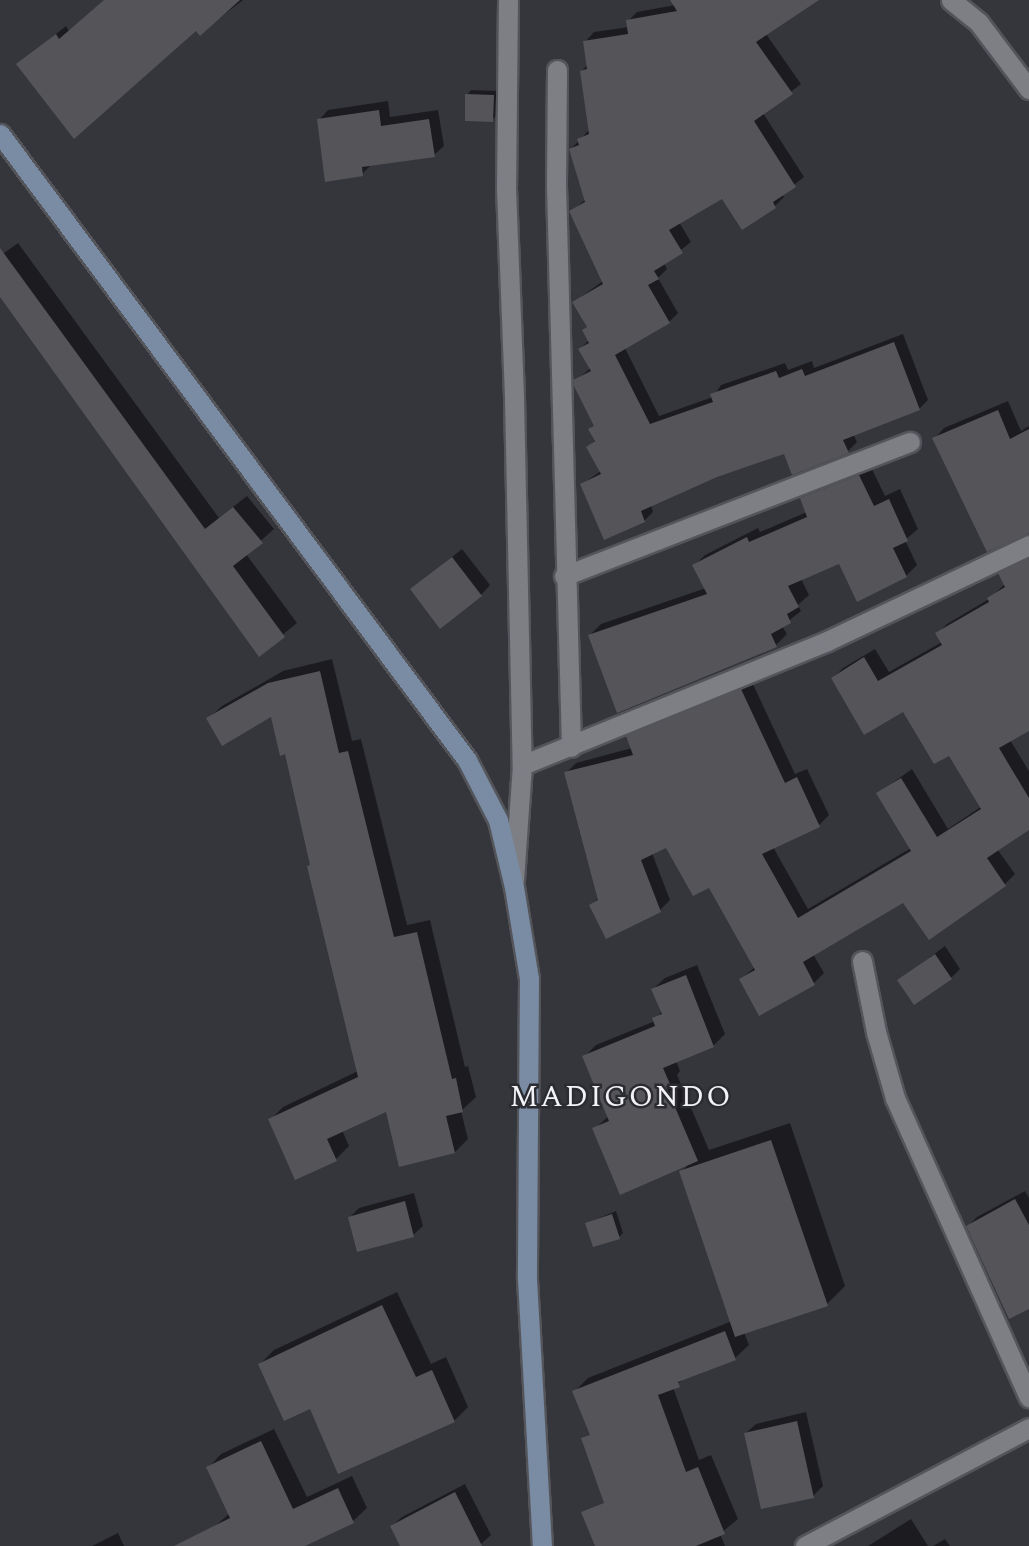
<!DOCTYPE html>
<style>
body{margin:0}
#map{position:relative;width:1029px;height:1546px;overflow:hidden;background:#35363c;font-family:Spectral,serif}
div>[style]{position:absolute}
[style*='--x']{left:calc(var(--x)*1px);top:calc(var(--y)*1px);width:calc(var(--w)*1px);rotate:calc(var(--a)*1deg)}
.shadow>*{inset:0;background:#0007}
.building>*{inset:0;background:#555459}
.roads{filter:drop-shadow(2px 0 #54555a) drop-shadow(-2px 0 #54555a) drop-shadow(0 2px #54555a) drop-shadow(0 -2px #54555a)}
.minor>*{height:19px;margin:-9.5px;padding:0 9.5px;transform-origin:9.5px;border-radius:9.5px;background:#7d7f85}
.secondary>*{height:19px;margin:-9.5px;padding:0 9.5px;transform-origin:9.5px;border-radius:9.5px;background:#798ca3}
span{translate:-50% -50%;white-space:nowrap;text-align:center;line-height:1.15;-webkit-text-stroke:5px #2b2c31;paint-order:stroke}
.quarter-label{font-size:30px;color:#f3f3f7;letter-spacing:2px}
</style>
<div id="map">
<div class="shadow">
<i style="clip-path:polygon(105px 0,243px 0,200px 33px,196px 29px,18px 64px,66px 26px,69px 31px)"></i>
<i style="clip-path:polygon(672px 0,816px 0,766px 34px,801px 84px,763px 113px,804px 177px,782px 194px,784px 197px,775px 206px,722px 196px,679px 222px,691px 242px,664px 263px,667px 269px,658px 278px,678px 313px,669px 322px,625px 348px,659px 416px,713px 397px,721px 385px,785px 363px,788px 370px,812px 361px,814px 368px,903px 334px,928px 400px,919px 409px,853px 434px,857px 442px,848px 451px,785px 452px,716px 476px,651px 505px,653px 512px,644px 521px,582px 484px,601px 471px,588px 447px,596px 439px,591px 429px,595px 425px,576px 380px,591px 368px,580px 349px,589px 340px,588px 326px,574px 302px,603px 281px,571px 212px,586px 199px,570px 150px,590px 129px,582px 71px,588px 64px,585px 42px,594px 32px,629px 27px,628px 21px,637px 12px,675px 5px)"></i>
<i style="clip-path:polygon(471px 90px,497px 91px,496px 116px,492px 120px,467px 95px)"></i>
<i style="clip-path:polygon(388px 101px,390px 117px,438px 110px,444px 146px,434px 155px,372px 164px,362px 174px,319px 120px,328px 110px)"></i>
<i style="clip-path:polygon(18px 243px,219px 518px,247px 496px,274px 529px,246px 554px,297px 623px,259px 654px,0 295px,0 256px)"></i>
<i style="clip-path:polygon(1008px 401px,1021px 431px,1029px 426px,1029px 531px,934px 439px,944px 428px)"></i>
<i style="clip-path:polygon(870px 465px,885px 496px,900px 489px,918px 529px,905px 540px,917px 565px,906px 576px,840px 562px,801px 579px,809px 595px,798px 605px,801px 611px,782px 626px,787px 634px,776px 645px,618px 711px,590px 635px,601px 624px,706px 588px,694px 566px,705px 555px,758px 528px,760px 532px,807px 512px,802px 498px,813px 487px)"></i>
<i style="clip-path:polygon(462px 549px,490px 585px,481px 595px,412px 589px)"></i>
<i style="clip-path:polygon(1029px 554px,1029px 729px,1010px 740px,1029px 771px,1029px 828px,997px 849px,1015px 874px,1005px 884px,929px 938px,903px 901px,813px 954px,824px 973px,814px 983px,741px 979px,755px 967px,710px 886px,667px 846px,652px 853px,670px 900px,660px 910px,591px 905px,599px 898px,566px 773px,576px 763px,632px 748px,628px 737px,638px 726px,751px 680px,795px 774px,807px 769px,829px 815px,819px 825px,773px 847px,808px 909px,911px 848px,878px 793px,912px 769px,948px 829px,982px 806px,949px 753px,904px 710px,833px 678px,843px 668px,875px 649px,889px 672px,942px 642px,937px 634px,947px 624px,989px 599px,1005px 584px,1000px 574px,1010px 564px)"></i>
<i style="clip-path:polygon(332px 659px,352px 741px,361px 739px,407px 925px,430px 920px,465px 1067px,468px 1066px,476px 1097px,461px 1111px,468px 1139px,455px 1152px,387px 1109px,342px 1130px,349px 1146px,336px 1159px,270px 1120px,283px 1107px,358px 1071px,286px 752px,273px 715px,209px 718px,222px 706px,283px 671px)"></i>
<i style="clip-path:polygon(945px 946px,960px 969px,951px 978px,899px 980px)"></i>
<i style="clip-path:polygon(697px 965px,725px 1034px,713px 1046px,676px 1061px,680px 1071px,677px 1075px,709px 1150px,790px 1123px,845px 1286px,827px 1304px,744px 1332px,749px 1345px,735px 1358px,687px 1377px,673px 1387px,699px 1460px,711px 1455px,738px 1519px,720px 1534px,725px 1546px,633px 1546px,588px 1437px,591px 1434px,574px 1392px,588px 1378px,732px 1321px,681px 1172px,690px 1163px,594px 1129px,609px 1116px,584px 1057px,596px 1045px,655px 1021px,662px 1011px,653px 989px,665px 978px)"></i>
<i style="clip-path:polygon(1025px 1191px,1029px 1198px,1029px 1307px,968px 1226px,977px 1217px)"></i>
<i style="clip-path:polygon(414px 1193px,423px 1226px,413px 1235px,350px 1217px,359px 1208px)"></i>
<i style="clip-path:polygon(616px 1211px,623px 1233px,619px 1237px,587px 1223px)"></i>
<i style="clip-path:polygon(397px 1292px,431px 1364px,446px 1357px,468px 1407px,454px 1421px,311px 1406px,260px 1364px,274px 1350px)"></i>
<i style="clip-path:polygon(806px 1412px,823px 1486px,813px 1496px,746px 1433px,756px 1424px)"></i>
<i style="clip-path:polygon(274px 1429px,307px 1497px,352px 1476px,367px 1508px,353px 1521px,303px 1546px,202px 1546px,213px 1528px,230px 1513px,208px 1468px,221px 1454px)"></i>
<i style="clip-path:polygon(465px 1484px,491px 1535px,481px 1544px,402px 1546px,392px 1526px,402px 1517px)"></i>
<i style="clip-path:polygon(911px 1519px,928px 1546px,868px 1546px)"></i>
<i style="clip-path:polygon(118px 1533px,124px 1546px,92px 1546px)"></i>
<i style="clip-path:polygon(945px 1539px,950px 1546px,933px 1546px)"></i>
</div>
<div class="building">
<i style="clip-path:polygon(104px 0,240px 0,200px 36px,196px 31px,74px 139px,16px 64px,56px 34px,59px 39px)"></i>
<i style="clip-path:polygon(670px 0,819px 0,756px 42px,793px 94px,754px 121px,796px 187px,773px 202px,776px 208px,742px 230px,722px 199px,669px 230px,683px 253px,654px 271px,659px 279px,648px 285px,670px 323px,615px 355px,650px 424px,713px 402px,710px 394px,776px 371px,779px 378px,802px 369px,805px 376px,894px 342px,920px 410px,843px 440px,849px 453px,792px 475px,784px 454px,717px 477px,641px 511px,645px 522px,604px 540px,580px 484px,601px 474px,586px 447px,595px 441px,588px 429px,594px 426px,574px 386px,573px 380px,591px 371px,578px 349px,589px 343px,582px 330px,587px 327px,572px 302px,603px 284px,569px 211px,585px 202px,569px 149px,579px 145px,577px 139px,589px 134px,580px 71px,587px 69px,583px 41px,628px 34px,626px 20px,677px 11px)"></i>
<i style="clip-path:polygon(465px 94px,494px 95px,493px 122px,465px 121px)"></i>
<i style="clip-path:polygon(379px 110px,381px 126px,429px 119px,435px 157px,362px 167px,363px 176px,325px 182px,317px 119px)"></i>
<i style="clip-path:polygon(0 248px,205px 529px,233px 507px,263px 543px,233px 566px,285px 637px,259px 657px,0 297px)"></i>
<i style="clip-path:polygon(998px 410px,1010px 439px,1029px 429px,1029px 533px,987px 552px,932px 438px)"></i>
<i style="clip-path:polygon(859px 475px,874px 506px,889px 499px,908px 541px,893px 548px,907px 577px,857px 602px,839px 564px,788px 586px,799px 607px,787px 614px,791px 623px,771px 634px,777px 647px,617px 713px,588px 635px,707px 594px,692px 565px,747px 537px,749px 542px,807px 517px,800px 498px)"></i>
<i style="clip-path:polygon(452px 557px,482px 596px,440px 629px,410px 589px)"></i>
<i style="clip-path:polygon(1029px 559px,1029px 731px,999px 748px,1029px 798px,1029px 830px,987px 858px,1006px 886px,929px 940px,903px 903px,803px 962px,815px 985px,759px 1016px,739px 979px,755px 970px,709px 888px,693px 896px,666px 848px,641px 860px,661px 912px,606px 939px,589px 905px,598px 900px,564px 772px,633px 755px,626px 736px,741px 689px,785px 783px,797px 777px,820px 827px,762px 854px,798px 918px,911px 851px,876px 793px,901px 778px,937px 837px,981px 809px,949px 756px,934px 764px,903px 712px,864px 735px,831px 678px,864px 657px,878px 681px,942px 645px,935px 633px,989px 602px,987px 598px,1005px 587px,998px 573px)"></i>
<i style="clip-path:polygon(320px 671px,339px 753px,348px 751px,394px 937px,417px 932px,452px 1079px,456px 1078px,463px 1112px,446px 1116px,455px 1153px,399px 1167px,386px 1112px,327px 1139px,337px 1161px,295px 1180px,268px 1119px,358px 1077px,312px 887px,307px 866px,310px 865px,285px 754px,280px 756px,271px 717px,222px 746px,206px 718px,268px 683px)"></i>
<i style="clip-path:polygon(935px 954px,952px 979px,914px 1005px,897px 980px)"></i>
<i style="clip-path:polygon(686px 975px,714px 1047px,663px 1068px,670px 1084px,666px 1086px,698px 1161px,620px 1195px,592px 1128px,609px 1121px,582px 1056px,655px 1026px,652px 1018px,662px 1014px,651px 989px)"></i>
<i style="clip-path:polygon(771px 1140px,828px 1306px,735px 1337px,679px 1171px)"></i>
<i style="clip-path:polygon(1015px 1199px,1029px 1225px,1029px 1309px,1009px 1319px,966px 1226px)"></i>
<i style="clip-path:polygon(405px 1201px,414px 1237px,357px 1252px,348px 1217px)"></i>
<i style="clip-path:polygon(612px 1214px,620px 1239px,593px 1247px,585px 1223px)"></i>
<i style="clip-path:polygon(382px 1305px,416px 1377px,432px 1370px,455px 1422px,338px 1474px,310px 1409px,284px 1421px,258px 1364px)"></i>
<i style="clip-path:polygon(725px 1331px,736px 1360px,678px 1382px,680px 1387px,658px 1395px,686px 1472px,698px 1467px,725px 1534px,696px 1546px,595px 1546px,581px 1512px,604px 1503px,581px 1438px,590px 1435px,572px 1391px)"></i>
<i style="clip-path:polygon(797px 1421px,814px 1498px,761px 1509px,744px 1433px)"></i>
<i style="clip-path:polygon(261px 1441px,293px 1509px,338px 1488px,354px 1523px,305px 1546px,174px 1546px,230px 1518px,206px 1467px)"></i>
<i style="clip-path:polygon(455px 1492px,482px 1546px,400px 1546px,390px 1526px)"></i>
</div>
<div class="roads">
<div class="minor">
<i style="--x:508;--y:0;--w:188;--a:90.6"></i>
<i style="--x:506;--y:188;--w:210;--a:87.8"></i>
<i style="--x:514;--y:398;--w:367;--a:88.8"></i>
<i style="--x:522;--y:765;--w:115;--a:94"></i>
<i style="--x:951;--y:0;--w:36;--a:39"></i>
<i style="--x:979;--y:23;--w:83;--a:52.9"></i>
<i style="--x:557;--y:70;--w:115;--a:90.5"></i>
<i style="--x:556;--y:185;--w:562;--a:88.47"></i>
<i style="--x:564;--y:576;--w:371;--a:-21.2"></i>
<i style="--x:522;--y:765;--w:329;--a:-22.1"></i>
<i style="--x:827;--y:641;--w:224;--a:-25.4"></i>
<i style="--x:862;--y:961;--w:72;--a:78.8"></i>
<i style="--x:876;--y:1032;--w:69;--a:73.9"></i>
<i style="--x:895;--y:1098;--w:328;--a:65.9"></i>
<i style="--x:805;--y:1546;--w:253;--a:-27.8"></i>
</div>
<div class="secondary">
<i style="--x:0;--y:134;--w:781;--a:53.28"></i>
<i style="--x:467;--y:760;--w:68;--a:62.7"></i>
<i style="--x:498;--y:820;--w:69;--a:76.6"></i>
<i style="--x:514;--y:887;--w:93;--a:80.7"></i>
<i style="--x:529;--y:979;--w:300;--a:90.4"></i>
<i style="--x:527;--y:1279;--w:267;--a:86.8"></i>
</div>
</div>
<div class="quarter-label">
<span style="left:621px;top:1097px">MADIGONDO</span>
</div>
</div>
